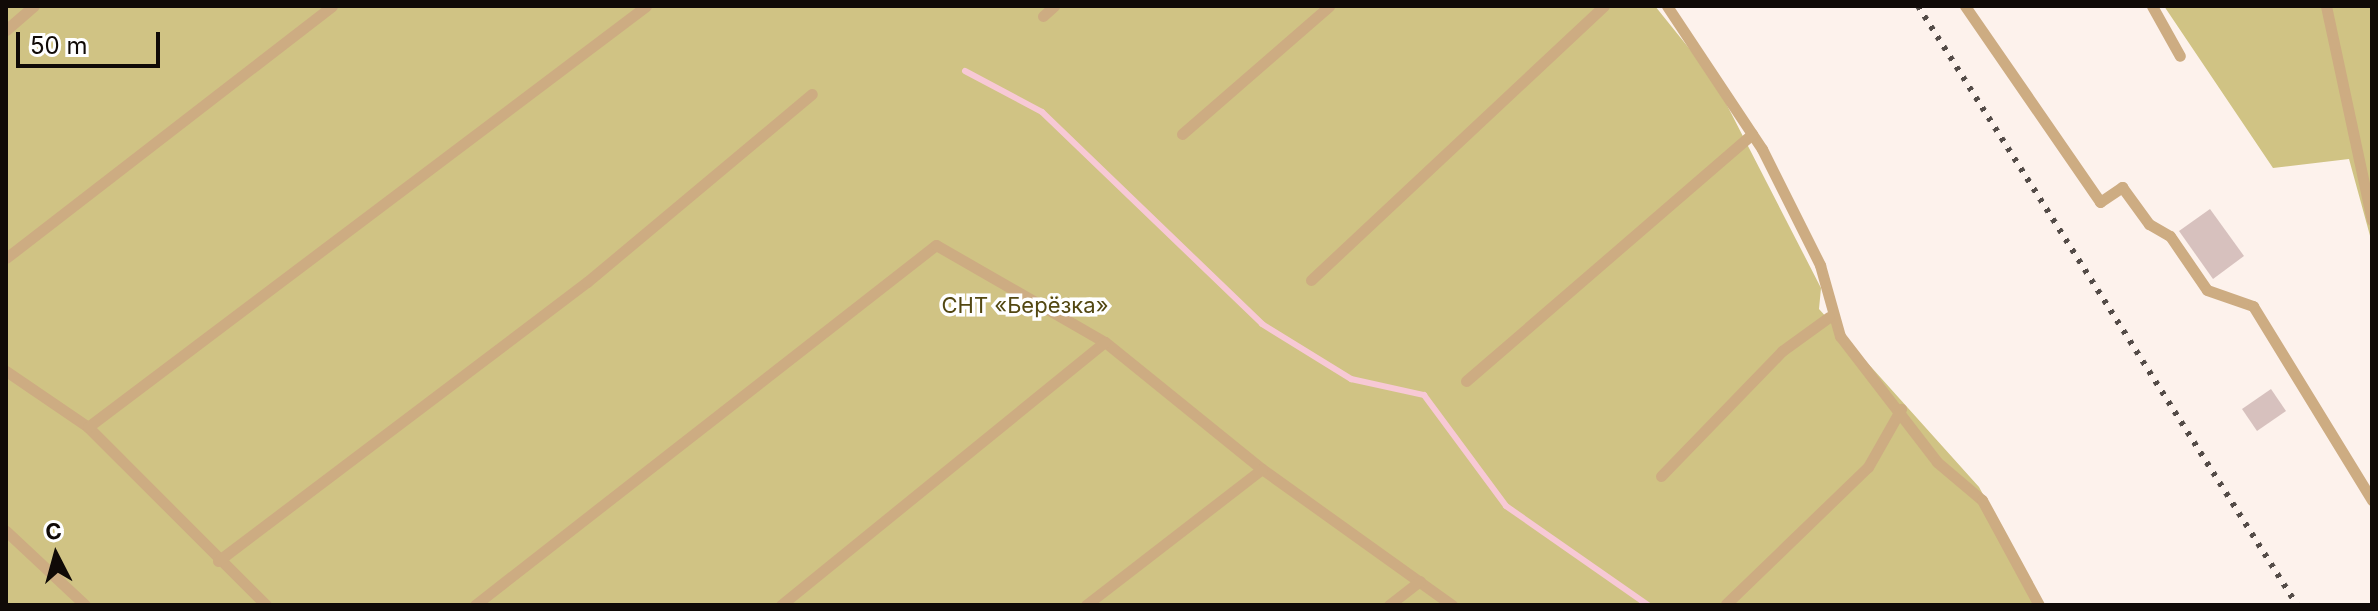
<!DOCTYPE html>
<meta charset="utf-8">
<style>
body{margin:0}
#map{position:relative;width:2378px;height:611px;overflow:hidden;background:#fdf2ec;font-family:Inter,sans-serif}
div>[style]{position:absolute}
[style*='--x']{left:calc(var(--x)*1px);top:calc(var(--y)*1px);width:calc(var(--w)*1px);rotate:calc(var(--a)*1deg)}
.green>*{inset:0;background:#d0c384}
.stream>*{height:6px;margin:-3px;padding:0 3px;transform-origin:3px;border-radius:3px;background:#f7c9d5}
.building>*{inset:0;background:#d7c1be}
.service>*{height:11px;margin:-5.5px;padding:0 5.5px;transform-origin:5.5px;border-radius:5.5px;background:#cdac82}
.rail>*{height:6px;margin-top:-3px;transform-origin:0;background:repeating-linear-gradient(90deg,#534b47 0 4px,transparent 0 12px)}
span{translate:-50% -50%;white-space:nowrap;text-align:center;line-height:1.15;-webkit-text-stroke:7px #fff;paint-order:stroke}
.park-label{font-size:22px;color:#534812}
.frame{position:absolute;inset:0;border:8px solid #100a07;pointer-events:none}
.north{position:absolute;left:16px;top:515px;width:80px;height:80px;-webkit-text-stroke:6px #fff;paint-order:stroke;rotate:354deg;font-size:22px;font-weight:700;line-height:32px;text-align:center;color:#100a07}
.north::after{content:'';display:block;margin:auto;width:28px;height:36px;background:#100a07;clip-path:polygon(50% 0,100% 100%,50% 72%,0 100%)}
.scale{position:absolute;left:16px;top:32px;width:144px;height:36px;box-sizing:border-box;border:4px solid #100a07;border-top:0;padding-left:10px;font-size:24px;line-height:28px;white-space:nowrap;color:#100a07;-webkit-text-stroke:6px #fff;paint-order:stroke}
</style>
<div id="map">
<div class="green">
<i style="clip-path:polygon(6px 6px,1655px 6px,1713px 78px,1821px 288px,1819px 309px,1979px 487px,2044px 605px,6px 605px)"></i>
<i style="clip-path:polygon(2164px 6px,2372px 6px,2372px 243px,2349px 159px,2273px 168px)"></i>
</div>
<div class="stream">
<i style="--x:965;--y:71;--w:87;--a:28"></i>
<i style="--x:1042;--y:112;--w:306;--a:43.9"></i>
<i style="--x:1262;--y:324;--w:105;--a:31.7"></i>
<i style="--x:1351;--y:379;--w:75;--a:12.4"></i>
<i style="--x:1424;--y:395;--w:138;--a:53.5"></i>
<i style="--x:1506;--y:506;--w:173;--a:34.9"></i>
</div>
<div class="building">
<i style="clip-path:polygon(2210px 209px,2244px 256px,2213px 279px,2179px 231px)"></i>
<i style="clip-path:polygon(2271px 389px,2286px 411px,2257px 431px,2242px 409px)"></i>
</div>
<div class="service">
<i style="--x:1667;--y:6;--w:172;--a:56.4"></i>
<i style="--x:1762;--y:149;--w:130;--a:63.4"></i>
<i style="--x:1820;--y:265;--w:74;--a:74.3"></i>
<i style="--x:1840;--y:336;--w:159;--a:52.4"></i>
<i style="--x:1937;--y:462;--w:59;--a:40.2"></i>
<i style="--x:1982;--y:500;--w:119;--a:61.5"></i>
<i style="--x:1965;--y:6;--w:238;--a:55.4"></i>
<i style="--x:2100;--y:202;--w:27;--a:-34"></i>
<i style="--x:2122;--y:187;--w:46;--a:53.9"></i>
<i style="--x:2149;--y:224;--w:24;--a:30"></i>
<i style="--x:2170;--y:236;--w:65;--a:55.6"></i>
<i style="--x:2207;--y:290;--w:49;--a:19.2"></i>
<i style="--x:2253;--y:306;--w:228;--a:58.5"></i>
<i style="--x:2152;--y:6;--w:57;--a:60.8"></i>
<i style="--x:2326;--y:6;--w:219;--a:77.9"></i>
<i style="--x:1043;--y:16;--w:15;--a:-42"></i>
<i style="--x:6;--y:30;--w:37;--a:-41"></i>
<i style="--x:1182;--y:134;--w:195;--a:-41"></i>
<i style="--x:6;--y:258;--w:412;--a:-37.7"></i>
<i style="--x:1311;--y:280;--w:401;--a:-43.1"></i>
<i style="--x:6;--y:371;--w:99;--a:34.3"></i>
<i style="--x:88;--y:427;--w:252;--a:45"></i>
<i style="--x:1466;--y:381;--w:378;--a:-40.8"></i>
<i style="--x:88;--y:427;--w:699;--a:-37.03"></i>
<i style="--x:1661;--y:476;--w:174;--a:-45.9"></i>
<i style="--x:1782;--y:351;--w:58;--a:-35.9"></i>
<i style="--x:6;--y:531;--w:108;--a:43.1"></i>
<i style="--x:218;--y:561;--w:463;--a:-37.1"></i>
<i style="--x:587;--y:282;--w:293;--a:-39.9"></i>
<i style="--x:1726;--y:604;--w:197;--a:-44"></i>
<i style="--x:1868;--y:467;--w:67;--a:-60.4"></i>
<i style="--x:475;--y:605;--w:585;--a:-37.99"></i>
<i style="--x:936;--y:245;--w:195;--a:29.9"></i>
<i style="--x:1105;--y:342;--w:202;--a:39"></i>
<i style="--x:1262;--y:469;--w:234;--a:35.6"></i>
<i style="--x:781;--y:605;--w:417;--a:-39.1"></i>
<i style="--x:1086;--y:605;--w:222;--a:-37.7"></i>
<i style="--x:1389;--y:605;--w:39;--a:-38"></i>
</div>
<div class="rail">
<i style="--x:1918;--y:6;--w:709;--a:57.68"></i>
</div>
<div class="park-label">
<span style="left:1025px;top:306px">СНТ «Берёзка»</span>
</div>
<div class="frame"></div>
<div class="north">С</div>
<div class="scale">50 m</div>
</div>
